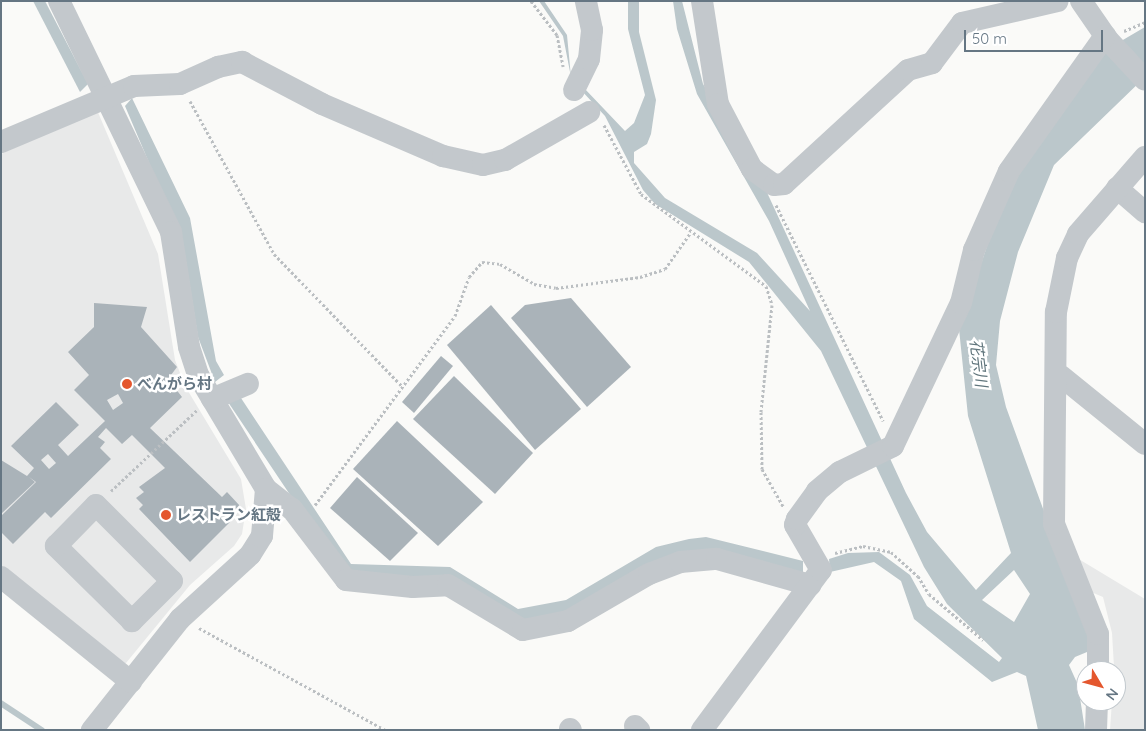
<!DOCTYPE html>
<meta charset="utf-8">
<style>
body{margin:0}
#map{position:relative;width:1146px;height:731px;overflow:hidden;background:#fafaf8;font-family:Quicksand,"Noto Sans JP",sans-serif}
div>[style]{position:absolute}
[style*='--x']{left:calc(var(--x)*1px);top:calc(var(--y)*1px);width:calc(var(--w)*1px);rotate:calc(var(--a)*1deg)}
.built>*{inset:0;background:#e8e9e9}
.water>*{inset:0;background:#bbc7cb}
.stream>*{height:5.5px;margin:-2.75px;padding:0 2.75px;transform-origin:2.75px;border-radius:2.75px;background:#bbc7cb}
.building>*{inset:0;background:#aab3b9}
.path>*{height:3px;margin-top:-1.5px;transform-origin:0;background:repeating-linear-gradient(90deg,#bbbfc2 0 2.5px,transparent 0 5px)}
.minor>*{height:22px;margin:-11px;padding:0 11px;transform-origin:11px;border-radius:11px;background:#c3c8cc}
.dots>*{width:14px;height:14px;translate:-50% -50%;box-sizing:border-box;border:2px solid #fff;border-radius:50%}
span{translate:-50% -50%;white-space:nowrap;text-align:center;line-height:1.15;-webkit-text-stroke:5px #fff;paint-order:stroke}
.poi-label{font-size:15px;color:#657683;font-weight:700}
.left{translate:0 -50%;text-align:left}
.water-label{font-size:16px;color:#60757c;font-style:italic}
.frame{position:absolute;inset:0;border:2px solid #657683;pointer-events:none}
.north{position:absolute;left:1076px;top:661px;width:50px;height:50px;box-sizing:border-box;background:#fff;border:1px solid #c1c8cd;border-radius:50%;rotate:127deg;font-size:14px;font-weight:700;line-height:20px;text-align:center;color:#657683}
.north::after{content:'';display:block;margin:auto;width:18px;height:22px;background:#e4572e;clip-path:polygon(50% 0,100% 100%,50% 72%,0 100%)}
.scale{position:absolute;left:964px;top:30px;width:139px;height:22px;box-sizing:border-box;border:2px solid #657683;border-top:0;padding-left:6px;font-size:15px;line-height:18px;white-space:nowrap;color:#657683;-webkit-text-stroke:4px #fff;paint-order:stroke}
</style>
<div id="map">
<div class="built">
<i style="clip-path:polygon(97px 110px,158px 254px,175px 360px,185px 386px,241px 479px,246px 509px,242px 534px,234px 546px,190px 585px,126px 663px,116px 666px,1px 571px,1px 154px)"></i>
<i style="clip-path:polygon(1072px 555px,1145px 599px,1145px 730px,1110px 730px,1112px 701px,1116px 701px,1112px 633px,1103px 597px,1091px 592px)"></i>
</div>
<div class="water">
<i style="clip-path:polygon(33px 1px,45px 1px,88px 84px,80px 92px)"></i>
<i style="clip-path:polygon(539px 1px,544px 1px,567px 35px,571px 77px,563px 36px)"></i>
<i style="clip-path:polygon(evenodd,628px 1px,639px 1px,639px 32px,656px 100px,651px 134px,647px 144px,634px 152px,634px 163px,665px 198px,757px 253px,810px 311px,769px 221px,697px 94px,677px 29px,673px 1px,682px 1px,703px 84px,764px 186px,906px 493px,927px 532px,976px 590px,1011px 553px,968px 416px,959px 329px,1008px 184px,1099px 54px,1145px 27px,1145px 77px,1054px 165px,1018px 252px,1000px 321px,996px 365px,1006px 407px,1089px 635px,1087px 652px,1075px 657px,1069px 665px,1078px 685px,1085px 730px,1038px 730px,1026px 676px,1017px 672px,992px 682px,914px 619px,901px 581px,874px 562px,830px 572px,829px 559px,848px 553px,879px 552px,910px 575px,927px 606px,999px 662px,1002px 658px,947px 604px,924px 567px,821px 351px,749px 262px,655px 204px,643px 190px,605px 116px,581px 90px,584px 88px,625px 131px,634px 123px,645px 95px,628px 29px,628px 1px,1014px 570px,1030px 594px,1014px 622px,982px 600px,1014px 570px)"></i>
<i style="clip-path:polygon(132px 98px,190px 218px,216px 361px,224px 375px,215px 382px,198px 337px,183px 243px,125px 106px)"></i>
<i style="clip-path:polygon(239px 395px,351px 564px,450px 567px,518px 609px,566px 600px,656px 547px,689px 539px,706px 537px,803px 561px,803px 573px,722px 555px,572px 612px,518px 623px,460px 587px,339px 568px,228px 402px)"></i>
</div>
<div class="stream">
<i style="--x:1;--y:703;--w:49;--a:33.4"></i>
</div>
<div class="building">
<i style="clip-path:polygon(571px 298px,631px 367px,587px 407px,511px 318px,525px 305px)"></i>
<i style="clip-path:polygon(evenodd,94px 303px,147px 307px,141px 327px,177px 367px,168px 379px,182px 397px,150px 428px,222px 497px,227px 492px,240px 506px,230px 516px,233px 519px,190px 562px,139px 509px,143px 505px,136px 498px,144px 492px,139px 487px,165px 468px,132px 435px,122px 444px,106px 428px,98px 437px,105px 442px,100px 448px,111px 459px,51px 518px,45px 512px,13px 544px,1px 532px,1px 516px,36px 482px,29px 477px,35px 482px,1px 514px,1px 460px,27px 476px,34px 468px,11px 446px,56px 402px,79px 425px,58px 445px,68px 456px,105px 421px,74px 390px,89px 375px,68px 352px,94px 327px,94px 303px,118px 394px,123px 403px,113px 410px,107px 400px,118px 394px,94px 303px,48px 454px,56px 463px,49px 469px,41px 460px,48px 454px)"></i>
<i style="clip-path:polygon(491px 305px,581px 409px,535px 450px,447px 345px)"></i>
<i style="clip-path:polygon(441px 356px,453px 366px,414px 413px,402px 402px)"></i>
<i style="clip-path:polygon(454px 376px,533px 453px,495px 494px,413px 419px)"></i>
<i style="clip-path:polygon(397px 421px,483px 502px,438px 546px,353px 469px)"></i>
<i style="clip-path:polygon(357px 477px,418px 533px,390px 561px,330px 508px)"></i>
</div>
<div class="path">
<i style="--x:531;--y:1;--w:43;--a:52.6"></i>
<i style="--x:557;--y:35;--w:32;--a:79"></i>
<i style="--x:1124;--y:31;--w:23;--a:-23"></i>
<i style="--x:190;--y:101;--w:175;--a:61.2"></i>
<i style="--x:274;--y:254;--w:184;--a:45.9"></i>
<i style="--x:604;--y:125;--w:78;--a:61.8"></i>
<i style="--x:641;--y:194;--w:155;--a:36.4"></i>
<i style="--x:766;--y:286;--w:20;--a:72"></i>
<i style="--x:772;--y:305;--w:108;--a:95.9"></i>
<i style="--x:761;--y:412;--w:57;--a:89"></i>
<i style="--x:762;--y:469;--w:43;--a:60.4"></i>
<i style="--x:776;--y:205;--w:241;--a:63.6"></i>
<i style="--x:111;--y:491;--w:118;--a:-43.3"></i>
<i style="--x:315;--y:505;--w:235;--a:-53.5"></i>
<i style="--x:455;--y:316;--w:41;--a:-70.3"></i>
<i style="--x:469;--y:277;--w:20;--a:-49"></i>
<i style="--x:482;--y:262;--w:18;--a:6"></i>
<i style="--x:500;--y:264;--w:39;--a:30"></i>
<i style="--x:534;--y:284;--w:22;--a:10"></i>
<i style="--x:556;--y:288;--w:85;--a:-7.5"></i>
<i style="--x:640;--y:277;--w:26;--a:-18"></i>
<i style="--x:665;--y:269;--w:45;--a:-54.9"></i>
<i style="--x:835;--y:553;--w:29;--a:-14"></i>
<i style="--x:863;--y:546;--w:29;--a:12"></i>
<i style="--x:891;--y:552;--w:36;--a:42"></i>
<i style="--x:918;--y:576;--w:21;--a:59"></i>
<i style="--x:929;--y:594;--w:71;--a:40.4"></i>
<i style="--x:199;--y:628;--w:212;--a:28.7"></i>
</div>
<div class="minor">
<i style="--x:59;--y:1;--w:257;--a:64.1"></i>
<i style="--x:171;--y:232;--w:116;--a:81.1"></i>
<i style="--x:189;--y:347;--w:29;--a:72"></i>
<i style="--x:198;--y:375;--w:133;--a:59.2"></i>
<i style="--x:266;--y:489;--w:47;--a:94.9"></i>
<i style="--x:262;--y:536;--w:22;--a:122"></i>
<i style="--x:250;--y:555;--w:95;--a:137.6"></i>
<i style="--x:180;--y:619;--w:142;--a:128.4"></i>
<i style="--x:702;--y:1;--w:104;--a:81.2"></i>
<i style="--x:718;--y:104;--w:73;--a:62.4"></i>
<i style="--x:752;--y:169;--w:27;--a:36"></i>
<i style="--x:774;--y:185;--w:10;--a:-6"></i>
<i style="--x:784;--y:184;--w:168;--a:-42.6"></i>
<i style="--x:908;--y:70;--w:25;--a:-16"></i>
<i style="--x:932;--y:63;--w:50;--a:-53.1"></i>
<i style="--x:962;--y:23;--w:98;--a:-12.9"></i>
<i style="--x:1081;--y:1;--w:47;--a:55.3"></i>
<i style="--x:1108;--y:40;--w:54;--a:47.2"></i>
<i style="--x:574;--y:90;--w:34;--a:-64"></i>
<i style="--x:589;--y:59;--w:29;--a:-84"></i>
<i style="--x:592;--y:30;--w:30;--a:-102"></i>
<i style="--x:1;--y:142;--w:144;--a:-22.8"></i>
<i style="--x:134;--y:86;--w:46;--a:-2.5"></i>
<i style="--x:180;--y:84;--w:42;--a:-24.1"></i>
<i style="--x:218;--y:67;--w:25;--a:-12"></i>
<i style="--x:242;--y:62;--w:90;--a:27.7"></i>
<i style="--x:322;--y:104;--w:132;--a:23.3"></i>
<i style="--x:443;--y:156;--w:41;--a:12.7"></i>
<i style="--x:483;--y:165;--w:23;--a:-13"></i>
<i style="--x:505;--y:160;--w:97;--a:-29.7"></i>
<i style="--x:1117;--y:188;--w:37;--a:41"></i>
<i style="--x:1061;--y:376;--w:108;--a:39"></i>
<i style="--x:212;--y:399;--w:39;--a:-23"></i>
<i style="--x:266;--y:489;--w:33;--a:38"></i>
<i style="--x:292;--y:509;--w:89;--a:52.7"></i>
<i style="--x:346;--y:580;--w:67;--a:6"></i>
<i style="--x:413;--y:587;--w:35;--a:-3"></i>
<i style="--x:448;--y:585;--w:87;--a:31"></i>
<i style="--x:523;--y:630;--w:46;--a:-11.3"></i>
<i style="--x:568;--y:621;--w:94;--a:-30.1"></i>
<i style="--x:649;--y:574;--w:33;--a:-21"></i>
<i style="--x:680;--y:562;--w:37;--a:-5"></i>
<i style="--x:717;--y:559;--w:97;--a:15.6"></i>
<i style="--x:96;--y:505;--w:107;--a:45"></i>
<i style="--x:172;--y:581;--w:57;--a:135"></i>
<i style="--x:132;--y:621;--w:107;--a:-135.4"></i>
<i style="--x:56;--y:546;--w:57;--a:-45.7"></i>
<i style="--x:1;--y:577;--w:167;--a:38.9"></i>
<i style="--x:1098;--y:671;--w:37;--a:-90"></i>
<i style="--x:1098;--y:634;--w:118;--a:-111.8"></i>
<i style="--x:1054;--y:524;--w:212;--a:-89.5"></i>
<i style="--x:1056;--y:312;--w:55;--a:-78.5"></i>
<i style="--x:1067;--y:258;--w:26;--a:-65"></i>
<i style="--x:1078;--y:234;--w:102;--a:-49"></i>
<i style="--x:635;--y:726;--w:6;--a:45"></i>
<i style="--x:570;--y:729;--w:1;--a:45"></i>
<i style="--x:702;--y:730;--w:199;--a:-53.4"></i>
<i style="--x:821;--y:570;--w:52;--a:-120"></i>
<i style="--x:795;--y:525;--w:6;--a:-72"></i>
<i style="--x:797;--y:519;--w:34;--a:-54"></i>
<i style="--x:817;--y:491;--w:30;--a:-40"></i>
<i style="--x:840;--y:472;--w:59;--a:-26.1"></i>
<i style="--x:893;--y:446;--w:158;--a:-64.6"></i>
<i style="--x:961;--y:303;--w:55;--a:-76.2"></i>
<i style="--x:974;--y:250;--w:86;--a:-66.1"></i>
<i style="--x:1009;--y:171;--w:166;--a:-54.6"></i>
<i style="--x:1096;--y:730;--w:29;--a:-88"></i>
</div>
<div class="dots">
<i style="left:127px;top:384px;background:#e4572e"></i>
<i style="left:166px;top:515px;background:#e4572e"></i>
</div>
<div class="poi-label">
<span class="left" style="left:137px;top:384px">べんがら村</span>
<span class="left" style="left:176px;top:515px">レストラン紅殻</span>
</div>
<div class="water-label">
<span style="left:979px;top:363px;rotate:83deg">花宗川</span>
</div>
<div class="frame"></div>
<div class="north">N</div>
<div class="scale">50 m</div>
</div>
